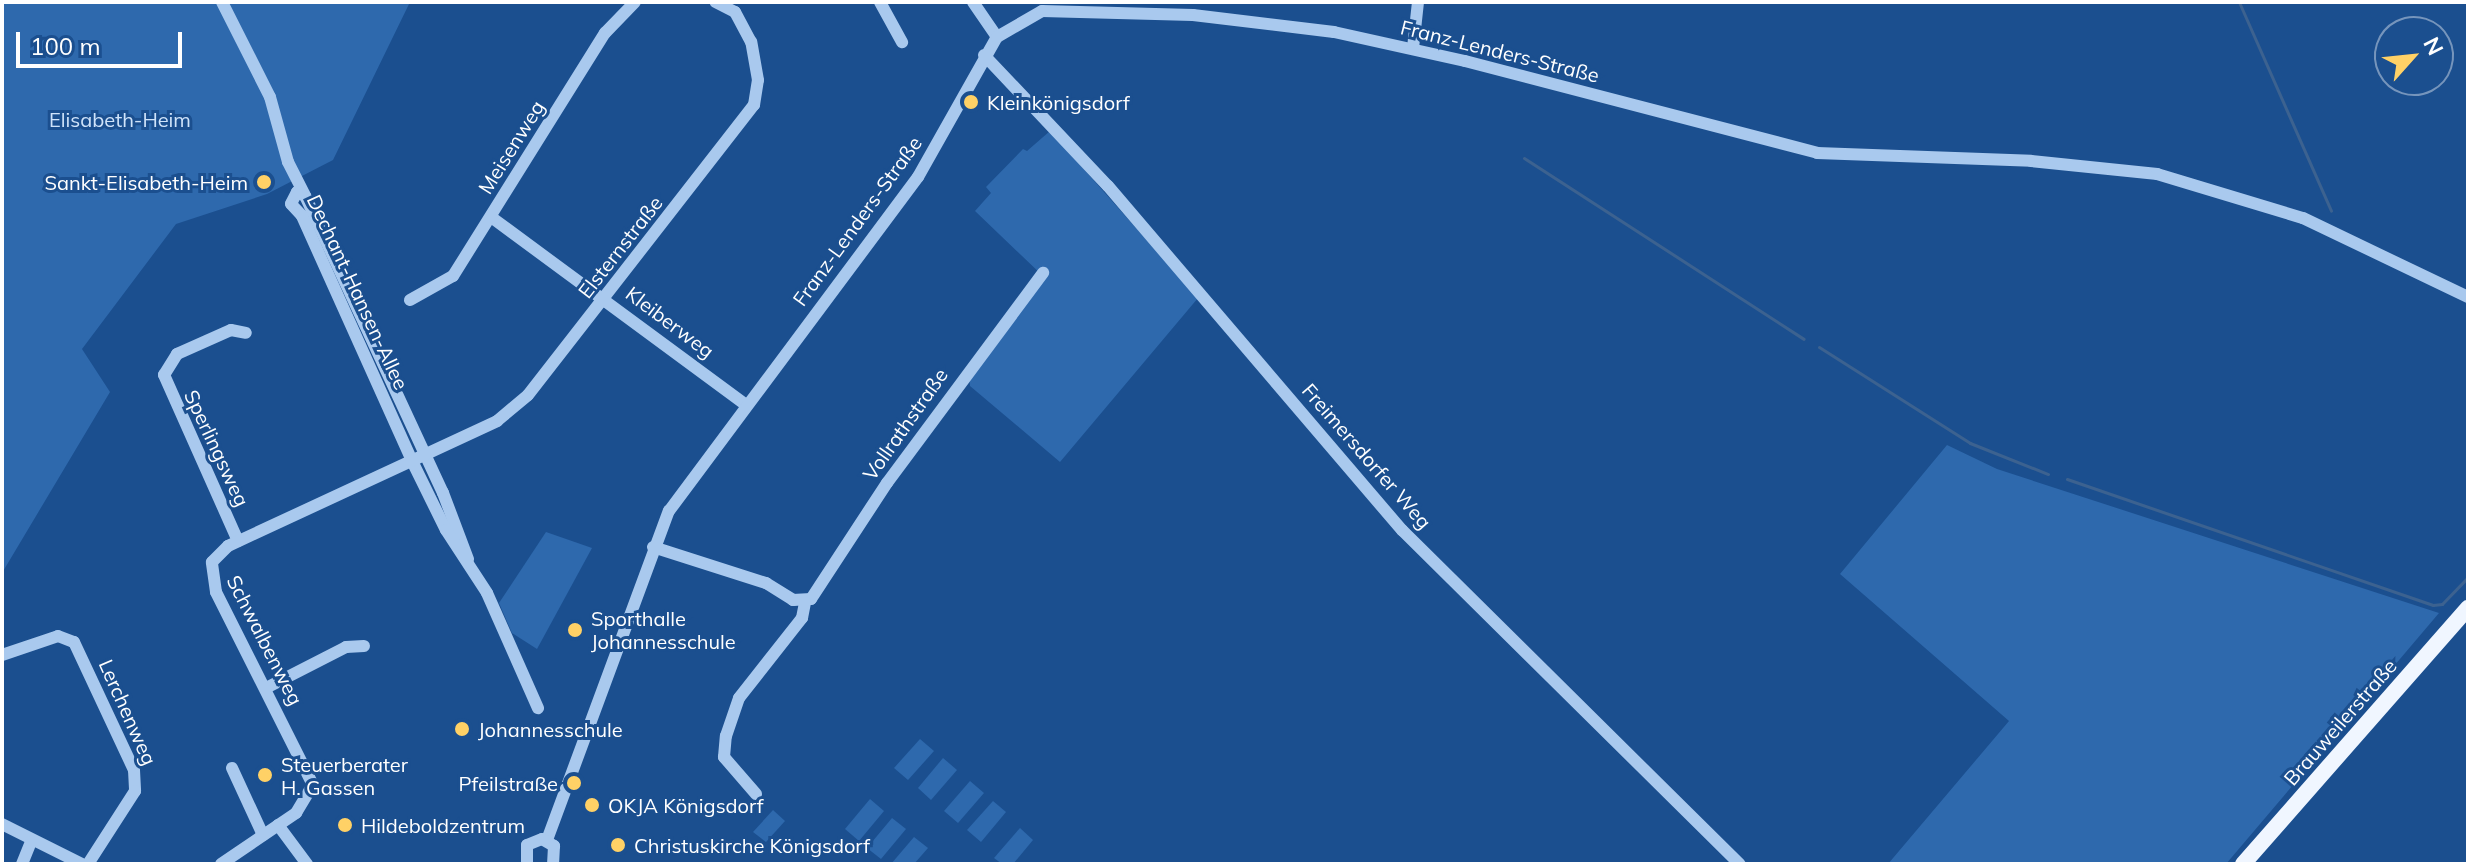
<!DOCTYPE html>
<meta charset="utf-8">
<style>
body{margin:0}
#map{position:relative;width:2470px;height:866px;overflow:hidden;background:#1b4f8f;font-family:Mulish,sans-serif}
div>[style]{position:absolute}
[style*='--x']{left:calc(var(--x)*1px);top:calc(var(--y)*1px);width:calc(var(--w)*1px);rotate:calc(var(--a)*1deg)}
.green>*{inset:0;background:#2e69ad}
.stream>*{height:3px;margin:-1.5px;padding:0 1.5px;transform-origin:1.5px;border-radius:1.5px;background:#3c6290}
.minor>*{height:12px;margin:-6px;padding:0 6px;transform-origin:6px;border-radius:6px;background:#a9c9ee}
.major>*{height:16px;margin:-8px;padding:0 8px;transform-origin:8px;border-radius:8px;background:#f0f6ff}
.dots>*{width:22px;height:22px;translate:-50% -50%;box-sizing:border-box;border:4px solid #1b4f8f;border-radius:50%}
span{translate:-50% -50%;white-space:nowrap;text-align:center;line-height:1.15;-webkit-text-stroke:6px #1b4f8f;paint-order:stroke}
.street-label{font-size:20px;color:#fff}
.poi-label{font-size:20px;color:#fff}
.left{translate:0 -50%;text-align:left}
.right{translate:-100% -50%;text-align:right}
.park-label{font-size:20px;color:#cfe3fa}
.frame{position:absolute;inset:0;border:4px solid #fff;pointer-events:none}
.north{position:absolute;left:2374px;top:16px;width:80px;height:80px;box-sizing:border-box;background:#1b4f8f;border:2px solid #7695bc;border-radius:50%;rotate:63deg;font-size:22px;font-weight:700;line-height:32px;text-align:center;color:#fff}
.north::after{content:'';display:block;margin:auto;width:28px;height:36px;background:#ffd166;clip-path:polygon(50% 0,100% 100%,50% 72%,0 100%)}
.scale{position:absolute;left:16px;top:32px;width:166px;height:36px;box-sizing:border-box;border:4px solid #fff;border-top:0;padding-left:10px;font-size:24px;line-height:28px;white-space:nowrap;color:#fff;-webkit-text-stroke:6px #1b4f8f;paint-order:stroke}
</style>
<div id="map">
<div class="green">
<i style="clip-path:polygon(2px 2px,410px 2px,333px 160px,267px 194px,176px 224px,82px 349px,110px 392px,2px 573px)"></i>
<i style="clip-path:polygon(1050px 131px,1198px 298px,1060px 462px,970px 386px,969px 376px,1044px 277px,975px 211px,991px 193px,986px 187px,1023px 149px,1027px 151px)"></i>
<i style="clip-path:polygon(1947px 445px,1997px 469px,2439px 613px,2226px 864px,1888px 864px,2009px 721px,1840px 574px)"></i>
<i style="clip-path:polygon(546px 532px,592px 548px,537px 649px,512px 633px,499px 603px)"></i>
<i style="clip-path:polygon(920px 739px,934px 751px,908px 780px,894px 768px)"></i>
<i style="clip-path:polygon(943px 758px,957px 770px,931px 800px,918px 788px)"></i>
<i style="clip-path:polygon(970px 781px,984px 793px,958px 823px,944px 811px)"></i>
<i style="clip-path:polygon(870px 799px,884px 811px,859px 841px,845px 829px)"></i>
<i style="clip-path:polygon(993px 801px,1006px 812px,981px 842px,967px 830px)"></i>
<i style="clip-path:polygon(773px 810px,785px 821px,766px 842px,753px 832px)"></i>
<i style="clip-path:polygon(892px 818px,906px 829px,881px 859px,867px 848px)"></i>
<i style="clip-path:polygon(1020px 828px,1033px 840px,1013px 864px,1002px 864px,994px 858px)"></i>
<i style="clip-path:polygon(914px 837px,928px 848px,914px 864px,891px 864px)"></i>
</div>
<div class="stream">
<i style="--x:2239;--y:2;--w:228;--a:66.2"></i>
<i style="--x:1524;--y:158;--w:333;--a:32.9"></i>
<i style="--x:1819;--y:347;--w:179;--a:32.4"></i>
<i style="--x:1970;--y:443;--w:84;--a:21.7"></i>
<i style="--x:2067;--y:479;--w:387;--a:19"></i>
<i style="--x:2433;--y:605;--w:9;--a:-6"></i>
<i style="--x:2442;--y:604;--w:37;--a:-46"></i>
</div>
<div class="minor">
<i style="--x:222;--y:2;--w:106;--a:63.2"></i>
<i style="--x:270;--y:97;--w:67;--a:74.5"></i>
<i style="--x:288;--y:162;--w:38;--a:63"></i>
<i style="--x:880;--y:2;--w:46;--a:61.2"></i>
<i style="--x:973;--y:2;--w:42;--a:55.6"></i>
<i style="--x:1413;--y:48;--w:46;--a:-83.8"></i>
<i style="--x:984;--y:55;--w:180;--a:46.6"></i>
<i style="--x:1108;--y:186;--w:453;--a:49.5"></i>
<i style="--x:1402;--y:530;--w:475;--a:44.7"></i>
<i style="--x:491;--y:217;--w:315;--a:36.4"></i>
<i style="--x:410;--y:300;--w:49;--a:-29.2"></i>
<i style="--x:453;--y:276;--w:287;--a:-58"></i>
<i style="--x:605;--y:33;--w:43;--a:-45.9"></i>
<i style="--x:238;--y:541;--w:182;--a:-114"></i>
<i style="--x:164;--y:375;--w:25;--a:-58"></i>
<i style="--x:177;--y:354;--w:59;--a:-24"></i>
<i style="--x:231;--y:330;--w:15;--a:11"></i>
<i style="--x:653;--y:547;--w:119;--a:17.7"></i>
<i style="--x:766;--y:583;--w:32;--a:32"></i>
<i style="--x:793;--y:600;--w:18;--a:-3"></i>
<i style="--x:811;--y:599;--w:139;--a:-56.8"></i>
<i style="--x:887;--y:483;--w:262;--a:-53.4"></i>
<i style="--x:468;--y:559;--w:71;--a:-110.7"></i>
<i style="--x:443;--y:493;--w:327;--a:-114.9"></i>
<i style="--x:305;--y:196;--w:9;--a:-153"></i>
<i style="--x:297;--y:192;--w:13;--a:117"></i>
<i style="--x:291;--y:204;--w:16;--a:47"></i>
<i style="--x:302;--y:216;--w:269;--a:65.8"></i>
<i style="--x:412;--y:461;--w:77;--a:63.8"></i>
<i style="--x:446;--y:530;--w:75;--a:56.9"></i>
<i style="--x:487;--y:593;--w:126;--a:66.1"></i>
<i style="--x:2;--y:655;--w:59;--a:-18.7"></i>
<i style="--x:58;--y:636;--w:17;--a:21"></i>
<i style="--x:74;--y:642;--w:141;--a:64.9"></i>
<i style="--x:134;--y:770;--w:21;--a:87"></i>
<i style="--x:135;--y:791;--w:87;--a:122.8"></i>
<i style="--x:266;--y:688;--w:90;--a:-27.1"></i>
<i style="--x:346;--y:647;--w:18;--a:-3"></i>
<i style="--x:232;--y:768;--w:74;--a:65.2"></i>
<i style="--x:756;--y:794;--w:49;--a:-130.9"></i>
<i style="--x:724;--y:757;--w:21;--a:-85"></i>
<i style="--x:726;--y:736;--w:40;--a:-71.1"></i>
<i style="--x:739;--y:698;--w:102;--a:-51.8"></i>
<i style="--x:802;--y:618;--w:16;--a:-79"></i>
<i style="--x:2;--y:824;--w:89;--a:26.6"></i>
<i style="--x:278;--y:825;--w:49;--a:53.4"></i>
<i style="--x:547;--y:840;--w:351;--a:-69.7"></i>
<i style="--x:669;--y:511;--w:417;--a:-53.3"></i>
<i style="--x:918;--y:177;--w:161;--a:-60.6"></i>
<i style="--x:997;--y:37;--w:52;--a:-30"></i>
<i style="--x:1042;--y:11;--w:151;--a:1.5"></i>
<i style="--x:1193;--y:15;--w:142;--a:6.9"></i>
<i style="--x:1334;--y:32;--w:134;--a:12.5"></i>
<i style="--x:1465;--y:61;--w:364;--a:14.6"></i>
<i style="--x:1817;--y:153;--w:214;--a:2.1"></i>
<i style="--x:2031;--y:161;--w:127;--a:5.9"></i>
<i style="--x:2157;--y:174;--w:152;--a:16.8"></i>
<i style="--x:2303;--y:218;--w:183;--a:25.6"></i>
<i style="--x:22;--y:864;--w:24;--a:-68"></i>
<i style="--x:221;--y:864;--w:91;--a:-34.2"></i>
<i style="--x:296;--y:813;--w:33;--a:-59"></i>
<i style="--x:313;--y:785;--w:216;--a:-116.7"></i>
<i style="--x:216;--y:592;--w:30;--a:-98"></i>
<i style="--x:212;--y:562;--w:23;--a:-45"></i>
<i style="--x:228;--y:546;--w:297;--a:-24.9"></i>
<i style="--x:497;--y:421;--w:40;--a:-40"></i>
<i style="--x:528;--y:395;--w:368;--a:-52.1"></i>
<i style="--x:754;--y:105;--w:25;--a:-81"></i>
<i style="--x:758;--y:80;--w:39;--a:-100"></i>
<i style="--x:751;--y:42;--w:34;--a:-118"></i>
<i style="--x:735;--y:12;--w:22;--a:-153"></i>
<i style="--x:527;--y:864;--w:19;--a:-90"></i>
<i style="--x:527;--y:845;--w:16;--a:-22"></i>
<i style="--x:542;--y:839;--w:14;--a:30"></i>
<i style="--x:554;--y:846;--w:18;--a:93"></i>
</div>
<div class="major">
<i style="--x:2243;--y:864;--w:341;--a:-48.7"></i>
</div>
<div class="dots">
<i style="left:971px;top:102px;background:#ffd166"></i>
<i style="left:264px;top:182px;background:#ffd166"></i>
<i style="left:575px;top:630px;background:#ffd166"></i>
<i style="left:462px;top:729px;background:#ffd166"></i>
<i style="left:265px;top:775px;background:#ffd166"></i>
<i style="left:574px;top:783px;background:#ffd166"></i>
<i style="left:592px;top:805px;background:#ffd166"></i>
<i style="left:345px;top:825px;background:#ffd166"></i>
<i style="left:618px;top:845px;background:#ffd166"></i>
</div>
<div class="street-label">
<span style="left:1500px;top:51px;rotate:14deg">Franz-Lenders-Straße</span>
<span style="left:511px;top:147px;rotate:-58deg">Meisenweg</span>
<span style="left:857px;top:221px;rotate:-54deg">Franz-Lenders-Straße</span>
<span style="left:620px;top:247px;rotate:-52deg">Elsternstraße</span>
<span style="left:358px;top:292px;rotate:65deg">Dechant-Hansen-Allee</span>
<span style="left:670px;top:322px;rotate:37deg">Kleiberweg</span>
<span style="left:905px;top:424px;rotate:-55deg">Vollrathstraße</span>
<span style="left:217px;top:448px;rotate:65deg">Sperlingsweg</span>
<span style="left:1367px;top:456px;rotate:49deg">Freimersdorfer Weg</span>
<span style="left:265px;top:640px;rotate:63deg">Schwalbenweg</span>
<span style="left:128px;top:712px;rotate:66deg">Lerchenweg</span>
<span style="left:2340px;top:722px;rotate:-49deg">Brauweilerstraße</span>
</div>
<div class="poi-label">
<span class="left" style="left:987px;top:102px">Kleinkönigsdorf</span>
<span class="right" style="left:248px;top:182px">Sankt-Elisabeth-Heim</span>
<span class="left" style="left:591px;top:630px">Sporthalle<br>Johannesschule</span>
<span class="left" style="left:478px;top:729px">Johannesschule</span>
<span class="left" style="left:281px;top:776px">Steuerberater<br>H. Gassen</span>
<span class="right" style="left:558px;top:783px">Pfeilstraße</span>
<span class="left" style="left:608px;top:805px">OKJA Königsdorf</span>
<span class="left" style="left:361px;top:825px">Hildeboldzentrum</span>
<span class="left" style="left:634px;top:845px">Christuskirche Königsdorf</span>
</div>
<div class="park-label">
<span style="left:120px;top:119px">Elisabeth-Heim</span>
</div>
<div class="frame"></div>
<div class="north">N</div>
<div class="scale">100 m</div>
</div>
